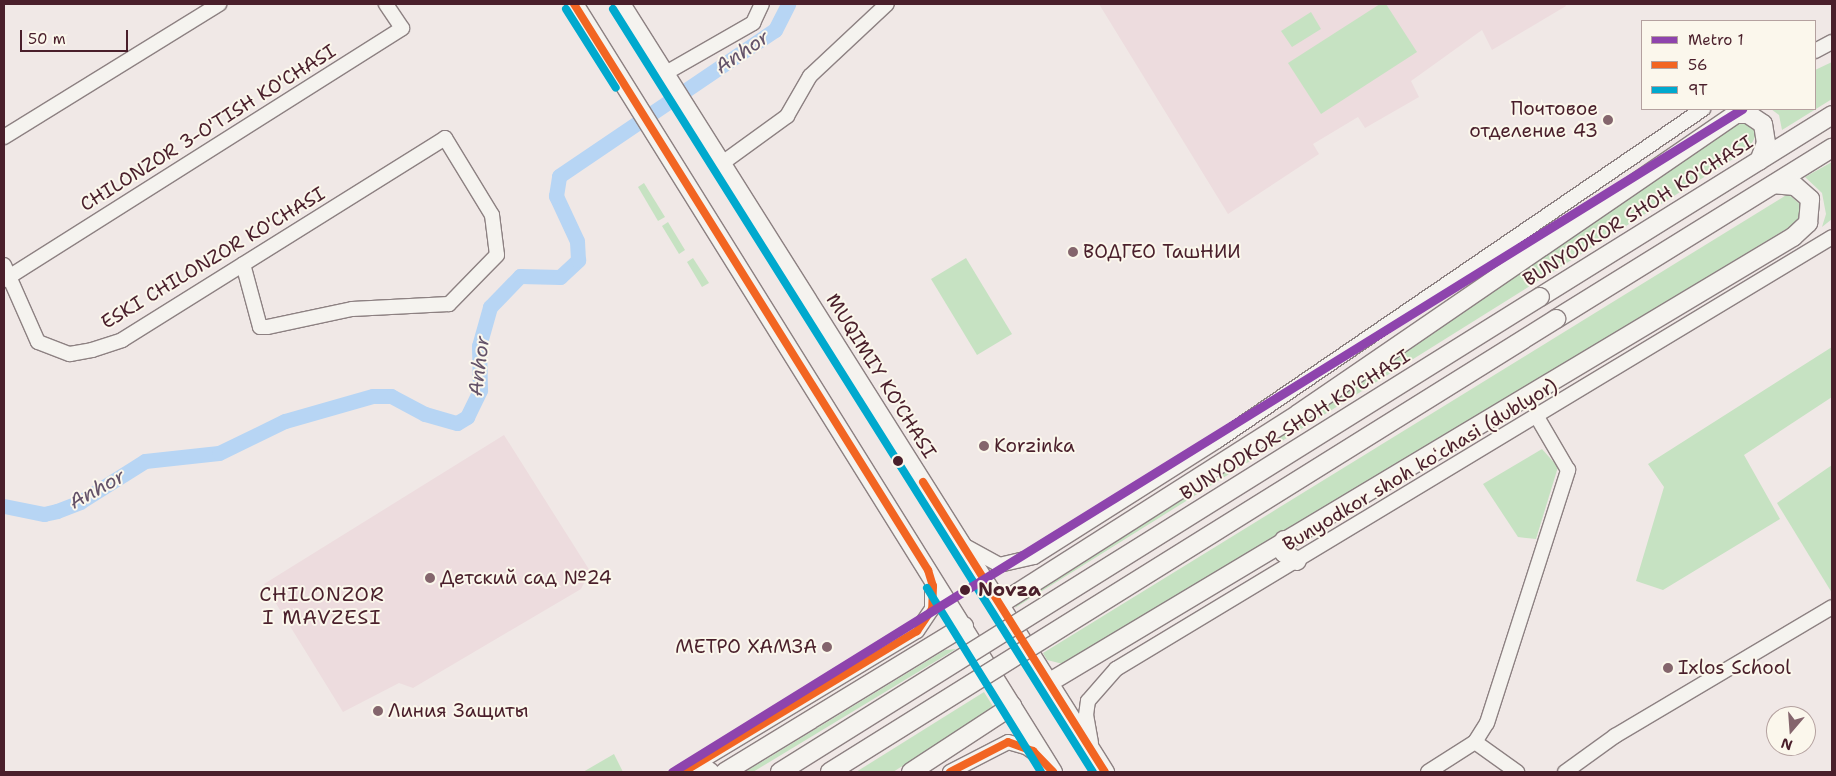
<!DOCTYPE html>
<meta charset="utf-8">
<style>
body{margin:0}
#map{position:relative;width:1836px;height:776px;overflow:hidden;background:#f0e8e6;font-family:"Shantell Sans",sans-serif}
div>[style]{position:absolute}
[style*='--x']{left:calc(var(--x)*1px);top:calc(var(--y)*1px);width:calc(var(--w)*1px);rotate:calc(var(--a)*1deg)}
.built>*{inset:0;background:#eddcde}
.green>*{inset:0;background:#c6e2c2}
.canal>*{height:15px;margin:-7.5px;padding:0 7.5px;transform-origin:7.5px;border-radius:7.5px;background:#b7d5f4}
.roads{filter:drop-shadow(1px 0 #8d8182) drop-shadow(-1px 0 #8d8182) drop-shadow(0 1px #8d8182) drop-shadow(0 -1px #8d8182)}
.minor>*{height:14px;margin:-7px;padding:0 7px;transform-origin:7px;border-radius:7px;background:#f5f3ef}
.major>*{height:18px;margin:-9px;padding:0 9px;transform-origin:9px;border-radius:9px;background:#f5f3ef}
.bridges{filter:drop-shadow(1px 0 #8d8182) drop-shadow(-1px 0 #8d8182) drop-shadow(0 1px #8d8182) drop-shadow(0 -1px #8d8182)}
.major-bridge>*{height:18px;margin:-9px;padding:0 9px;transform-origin:9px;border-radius:9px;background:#f5f3ef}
.bus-1>*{height:8px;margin:-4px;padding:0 4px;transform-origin:4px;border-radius:4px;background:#f26522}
.bus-2>*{height:8px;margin:-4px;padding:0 4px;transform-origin:4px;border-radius:4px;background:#00a9ce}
.metro-1>*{height:9px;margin:-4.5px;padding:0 4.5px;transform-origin:4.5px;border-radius:4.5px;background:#8e44ad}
.dots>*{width:14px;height:14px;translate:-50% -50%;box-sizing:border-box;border:2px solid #fbf7ec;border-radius:50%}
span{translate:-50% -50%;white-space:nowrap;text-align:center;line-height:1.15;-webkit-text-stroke:4px #fbf7ec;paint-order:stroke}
.poi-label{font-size:19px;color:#4a1f2b}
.right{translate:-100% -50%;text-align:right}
.left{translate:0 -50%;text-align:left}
.street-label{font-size:19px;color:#4a1f2b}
.stop-label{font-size:19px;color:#4a1f2b;font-weight:700}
.water-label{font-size:20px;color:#645369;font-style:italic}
.neighbourhood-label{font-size:20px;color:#4a1f2b;letter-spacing:1px}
.frame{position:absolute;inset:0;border:5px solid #4a1f2b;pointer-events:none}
.legend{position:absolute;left:1641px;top:20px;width:175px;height:90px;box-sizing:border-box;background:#fbf7ec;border:1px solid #b4a19f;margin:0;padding:6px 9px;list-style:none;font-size:15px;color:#4a1f2b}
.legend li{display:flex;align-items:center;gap:10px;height:25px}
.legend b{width:25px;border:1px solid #b4a19f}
.north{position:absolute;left:1766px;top:706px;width:50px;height:50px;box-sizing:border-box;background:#fbf7ec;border:1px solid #b4a19f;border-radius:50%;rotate:198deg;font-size:14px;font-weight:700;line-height:20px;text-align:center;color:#4a1f2b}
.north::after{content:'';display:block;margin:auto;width:18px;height:22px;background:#84656c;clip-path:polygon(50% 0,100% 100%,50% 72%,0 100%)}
.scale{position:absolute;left:20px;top:30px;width:108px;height:22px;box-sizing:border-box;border:2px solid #4a1f2b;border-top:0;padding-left:6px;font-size:15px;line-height:18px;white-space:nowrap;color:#4a1f2b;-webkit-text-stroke:4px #fbf7ec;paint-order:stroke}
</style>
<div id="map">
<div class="built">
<i style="clip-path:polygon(1099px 4px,1565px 4px,1566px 6px,1492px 50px,1482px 30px,1411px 81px,1419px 97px,1365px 128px,1358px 117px,1313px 144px,1319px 154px,1228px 214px)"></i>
<i style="clip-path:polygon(504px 435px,590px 571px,581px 589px,413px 688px,399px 683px,343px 712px,264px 584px)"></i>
</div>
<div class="green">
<i style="clip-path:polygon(1380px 4px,1386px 4px,1417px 52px,1321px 114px,1288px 63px)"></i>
<i style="clip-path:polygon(1311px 12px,1321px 29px,1292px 47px,1281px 31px)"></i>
<i style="clip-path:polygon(1832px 62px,1832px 99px,1782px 130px,1779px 115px,1771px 109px,1815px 109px,1815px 70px)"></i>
<i style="clip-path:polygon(1747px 123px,1757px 133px,1749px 149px,1015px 608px,1020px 600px,1286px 432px,1734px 125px)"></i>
<i style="clip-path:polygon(1832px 162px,1832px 219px,1822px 227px,1826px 214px,1822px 193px,1805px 177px)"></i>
<i style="clip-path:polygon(644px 183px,665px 217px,658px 221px,638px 187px)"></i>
<i style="clip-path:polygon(1788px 194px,1801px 205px,1798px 222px,1071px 660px,1063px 664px,1047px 660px,1043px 653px)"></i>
<i style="clip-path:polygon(668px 222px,685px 250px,679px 254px,662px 226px)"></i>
<i style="clip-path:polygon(693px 258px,709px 283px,702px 287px,687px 262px)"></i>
<i style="clip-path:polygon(966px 258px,1012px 334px,977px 355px,931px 279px)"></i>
<i style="clip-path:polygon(1832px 347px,1832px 397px,1744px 455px,1780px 519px,1663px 590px,1636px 581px,1664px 487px,1648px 464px)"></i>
<i style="clip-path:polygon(1542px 449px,1558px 467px,1536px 539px,1518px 537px,1483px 484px)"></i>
<i style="clip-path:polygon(1832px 465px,1832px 593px,1777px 503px)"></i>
<i style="clip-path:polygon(956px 649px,753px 772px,745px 772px,945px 650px)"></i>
<i style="clip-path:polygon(984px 692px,994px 708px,893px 772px,856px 772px)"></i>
<i style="clip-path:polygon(614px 754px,623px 772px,583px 772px)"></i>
</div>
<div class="canal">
<i style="--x:4;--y:506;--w:41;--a:11.3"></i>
<i style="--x:44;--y:514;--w:13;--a:-13"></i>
<i style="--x:57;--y:511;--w:25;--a:-21"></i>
<i style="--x:80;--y:502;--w:77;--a:-32.2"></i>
<i style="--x:145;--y:461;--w:74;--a:-6.2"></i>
<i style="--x:219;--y:453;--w:73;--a:-25.9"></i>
<i style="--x:285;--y:421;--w:91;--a:-15.9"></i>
<i style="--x:373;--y:396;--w:18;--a:0"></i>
<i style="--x:391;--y:396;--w:38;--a:28"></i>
<i style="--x:425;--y:414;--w:33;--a:16"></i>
<i style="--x:457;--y:423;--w:12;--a:-31"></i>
<i style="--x:467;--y:417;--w:30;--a:-64"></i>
<i style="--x:480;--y:390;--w:44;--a:-91.3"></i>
<i style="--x:479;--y:346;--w:41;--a:-74.2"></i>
<i style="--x:490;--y:307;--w:43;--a:-45.9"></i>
<i style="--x:520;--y:276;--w:40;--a:1.4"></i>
<i style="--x:560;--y:277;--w:25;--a:-43"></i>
<i style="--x:578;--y:260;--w:19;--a:-93"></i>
<i style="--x:577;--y:241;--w:50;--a:-115"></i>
<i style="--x:556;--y:196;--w:20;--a:-81"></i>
<i style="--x:559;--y:176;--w:261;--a:-34.1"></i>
<i style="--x:775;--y:30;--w:29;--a:-63"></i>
</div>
<div class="roads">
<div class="minor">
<i style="--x:1815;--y:51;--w:19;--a:-28"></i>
<i style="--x:664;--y:74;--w:103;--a:-29.8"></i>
<i style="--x:753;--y:23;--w:21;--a:-65"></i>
<i style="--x:4;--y:137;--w:253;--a:-31.7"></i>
<i style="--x:721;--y:164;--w:82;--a:-36"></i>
<i style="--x:787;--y:116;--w:46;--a:-60.1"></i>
<i style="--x:810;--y:76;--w:105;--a:-43.1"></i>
<i style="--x:4;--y:265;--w:84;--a:66.2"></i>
<i style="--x:38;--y:342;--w:34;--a:21"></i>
<i style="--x:70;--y:354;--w:22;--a:-10"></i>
<i style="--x:92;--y:350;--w:32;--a:-18"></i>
<i style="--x:122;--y:340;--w:381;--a:-32"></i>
<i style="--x:445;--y:138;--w:90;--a:58.6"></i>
<i style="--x:492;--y:215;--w:40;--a:82.9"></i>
<i style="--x:497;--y:255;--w:69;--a:134.4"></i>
<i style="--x:449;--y:304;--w:97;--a:177"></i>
<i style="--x:352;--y:309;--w:87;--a:168"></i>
<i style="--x:267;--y:327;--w:7;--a:180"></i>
<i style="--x:260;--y:327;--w:65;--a:-105.1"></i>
<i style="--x:4;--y:280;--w:471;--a:-32.3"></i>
<i style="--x:402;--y:28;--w:29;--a:-124"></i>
<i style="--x:967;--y:547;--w:37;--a:29"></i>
<i style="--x:999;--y:565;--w:36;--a:-13"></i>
<i style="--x:1034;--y:557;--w:217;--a:-32.4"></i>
<i style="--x:1217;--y:441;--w:589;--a:-34.34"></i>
<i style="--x:1475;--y:742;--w:52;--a:35.5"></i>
<i style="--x:1091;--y:743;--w:28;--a:-100"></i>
<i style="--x:1086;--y:715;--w:14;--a:-82"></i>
<i style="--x:1088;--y:701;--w:43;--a:-48.8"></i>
<i style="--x:1116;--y:669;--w:836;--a:-31.1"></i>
<i style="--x:683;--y:772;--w:273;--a:-31.1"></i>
<i style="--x:917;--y:631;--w:27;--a:-56"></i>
<i style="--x:932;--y:609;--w:29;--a:-90"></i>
<i style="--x:950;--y:772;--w:65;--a:-27.3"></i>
<i style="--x:1008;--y:742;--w:19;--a:16"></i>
<i style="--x:1026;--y:747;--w:19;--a:35"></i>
<i style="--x:1428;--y:772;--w:56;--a:-32.6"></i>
<i style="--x:1475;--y:742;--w:22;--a:-58"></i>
<i style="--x:1487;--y:723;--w:266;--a:-72.2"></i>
<i style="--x:1568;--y:470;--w:61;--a:-120.3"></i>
<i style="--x:1565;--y:772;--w:62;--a:-35.8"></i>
<i style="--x:1615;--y:736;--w:252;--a:-30.7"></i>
</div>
<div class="major">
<i style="--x:574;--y:4;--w:905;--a:58.05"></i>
<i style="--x:621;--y:4;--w:908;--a:57.78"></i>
<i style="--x:1540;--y:297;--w:344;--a:-31.9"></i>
<i style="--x:1556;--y:319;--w:325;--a:-31.8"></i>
<i style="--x:1284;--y:540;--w:13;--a:90"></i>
<i style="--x:1284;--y:553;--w:15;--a:32"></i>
<i style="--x:1000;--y:604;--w:353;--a:-32.5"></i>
<i style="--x:1298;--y:414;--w:531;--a:-34.41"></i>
<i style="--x:1736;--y:114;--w:12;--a:0"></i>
<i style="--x:1748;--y:114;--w:18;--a:34"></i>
<i style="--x:1763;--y:124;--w:19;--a:81"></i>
<i style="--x:1766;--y:143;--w:19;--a:111"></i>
<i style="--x:1050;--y:682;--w:866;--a:-30.92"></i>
<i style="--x:1793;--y:237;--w:21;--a:-43"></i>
<i style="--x:1808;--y:223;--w:24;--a:-85"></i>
<i style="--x:1810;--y:199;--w:20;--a:-139"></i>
<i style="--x:1795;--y:186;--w:21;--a:-175"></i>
<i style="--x:699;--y:764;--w:14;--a:36"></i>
<i style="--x:725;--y:772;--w:280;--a:-31.4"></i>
<i style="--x:911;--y:772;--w:121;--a:-33.2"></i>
</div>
</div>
<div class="bridges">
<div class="major-bridge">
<i style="--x:780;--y:772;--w:896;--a:-32.01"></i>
<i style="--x:830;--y:772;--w:856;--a:-31.96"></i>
</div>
</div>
<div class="bus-1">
<i style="--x:574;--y:4;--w:668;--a:57.98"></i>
<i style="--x:928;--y:570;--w:17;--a:73"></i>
<i style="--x:933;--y:586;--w:23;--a:92"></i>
<i style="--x:932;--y:609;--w:27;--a:124"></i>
<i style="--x:917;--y:631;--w:273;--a:148.9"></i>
<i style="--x:923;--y:482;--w:342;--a:57.9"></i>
<i style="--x:950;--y:772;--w:65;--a:-27.3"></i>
<i style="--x:1008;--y:742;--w:27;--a:20"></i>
<i style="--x:1033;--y:751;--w:29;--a:46"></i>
</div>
<div class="bus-2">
<i style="--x:566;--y:9;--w:93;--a:57.7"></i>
<i style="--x:613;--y:9;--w:901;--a:57.83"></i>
<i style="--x:927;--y:588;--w:216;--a:58.2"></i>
</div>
<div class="metro-1">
<i style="--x:672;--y:772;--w:1259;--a:-31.78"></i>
</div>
<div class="dots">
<i style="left:1608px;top:120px;background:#84656c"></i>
<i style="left:1073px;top:252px;background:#84656c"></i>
<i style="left:984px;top:446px;background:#84656c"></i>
<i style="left:898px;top:461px;background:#4a1f2b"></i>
<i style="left:430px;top:578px;background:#84656c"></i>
<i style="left:965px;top:590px;background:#4a1f2b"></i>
<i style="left:827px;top:647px;background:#84656c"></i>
<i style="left:1668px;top:668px;background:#84656c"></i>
<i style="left:378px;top:711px;background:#84656c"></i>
</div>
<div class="poi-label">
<span class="right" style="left:1598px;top:120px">Почтовое<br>отделение 43</span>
<span class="left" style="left:1083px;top:252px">ВОДГЕО ТашНИИ</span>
<span class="left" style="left:994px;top:446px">Korzinka</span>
<span class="left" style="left:440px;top:578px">Детский сад №24</span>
<span class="right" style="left:817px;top:647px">МЕТРО ХАМЗА</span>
<span class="left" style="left:1678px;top:668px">Ixlos School</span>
<span class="left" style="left:388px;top:711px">Линия Защиты</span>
</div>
<div class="street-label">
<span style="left:208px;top:128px;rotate:-32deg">CHILONZOR 3-O'TISH KO'CHASI</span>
<span style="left:1638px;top:211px;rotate:-32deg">BUNYODKOR SHOH KO'CHASI</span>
<span style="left:213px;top:258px;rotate:-31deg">ESKI CHILONZOR KO'CHASI</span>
<span style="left:881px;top:376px;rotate:58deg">MUQIMIY KO'CHASI</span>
<span style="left:1295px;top:425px;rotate:-32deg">BUNYODKOR SHOH KO'CHASI</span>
<span style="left:1420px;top:465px;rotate:-31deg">Bunyodkor shoh koʻchasi (dublyor)</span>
</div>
<div class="stop-label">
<span class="left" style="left:978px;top:590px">Novza</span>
</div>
<div class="water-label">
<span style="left:742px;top:52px;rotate:-34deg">Anhor</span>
<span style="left:479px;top:366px;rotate:-83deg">Anhor</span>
<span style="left:97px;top:489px;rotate:-29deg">Anhor</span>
</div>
<div class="neighbourhood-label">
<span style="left:322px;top:606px">CHILONZOR<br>I MAVZESI</span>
</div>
<div class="frame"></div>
<ul class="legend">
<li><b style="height:6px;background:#8e44ad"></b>Metro 1</li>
<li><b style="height:6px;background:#f26522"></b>56</li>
<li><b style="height:6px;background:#00a9ce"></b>9Т</li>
</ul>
<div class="north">N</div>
<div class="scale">50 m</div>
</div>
